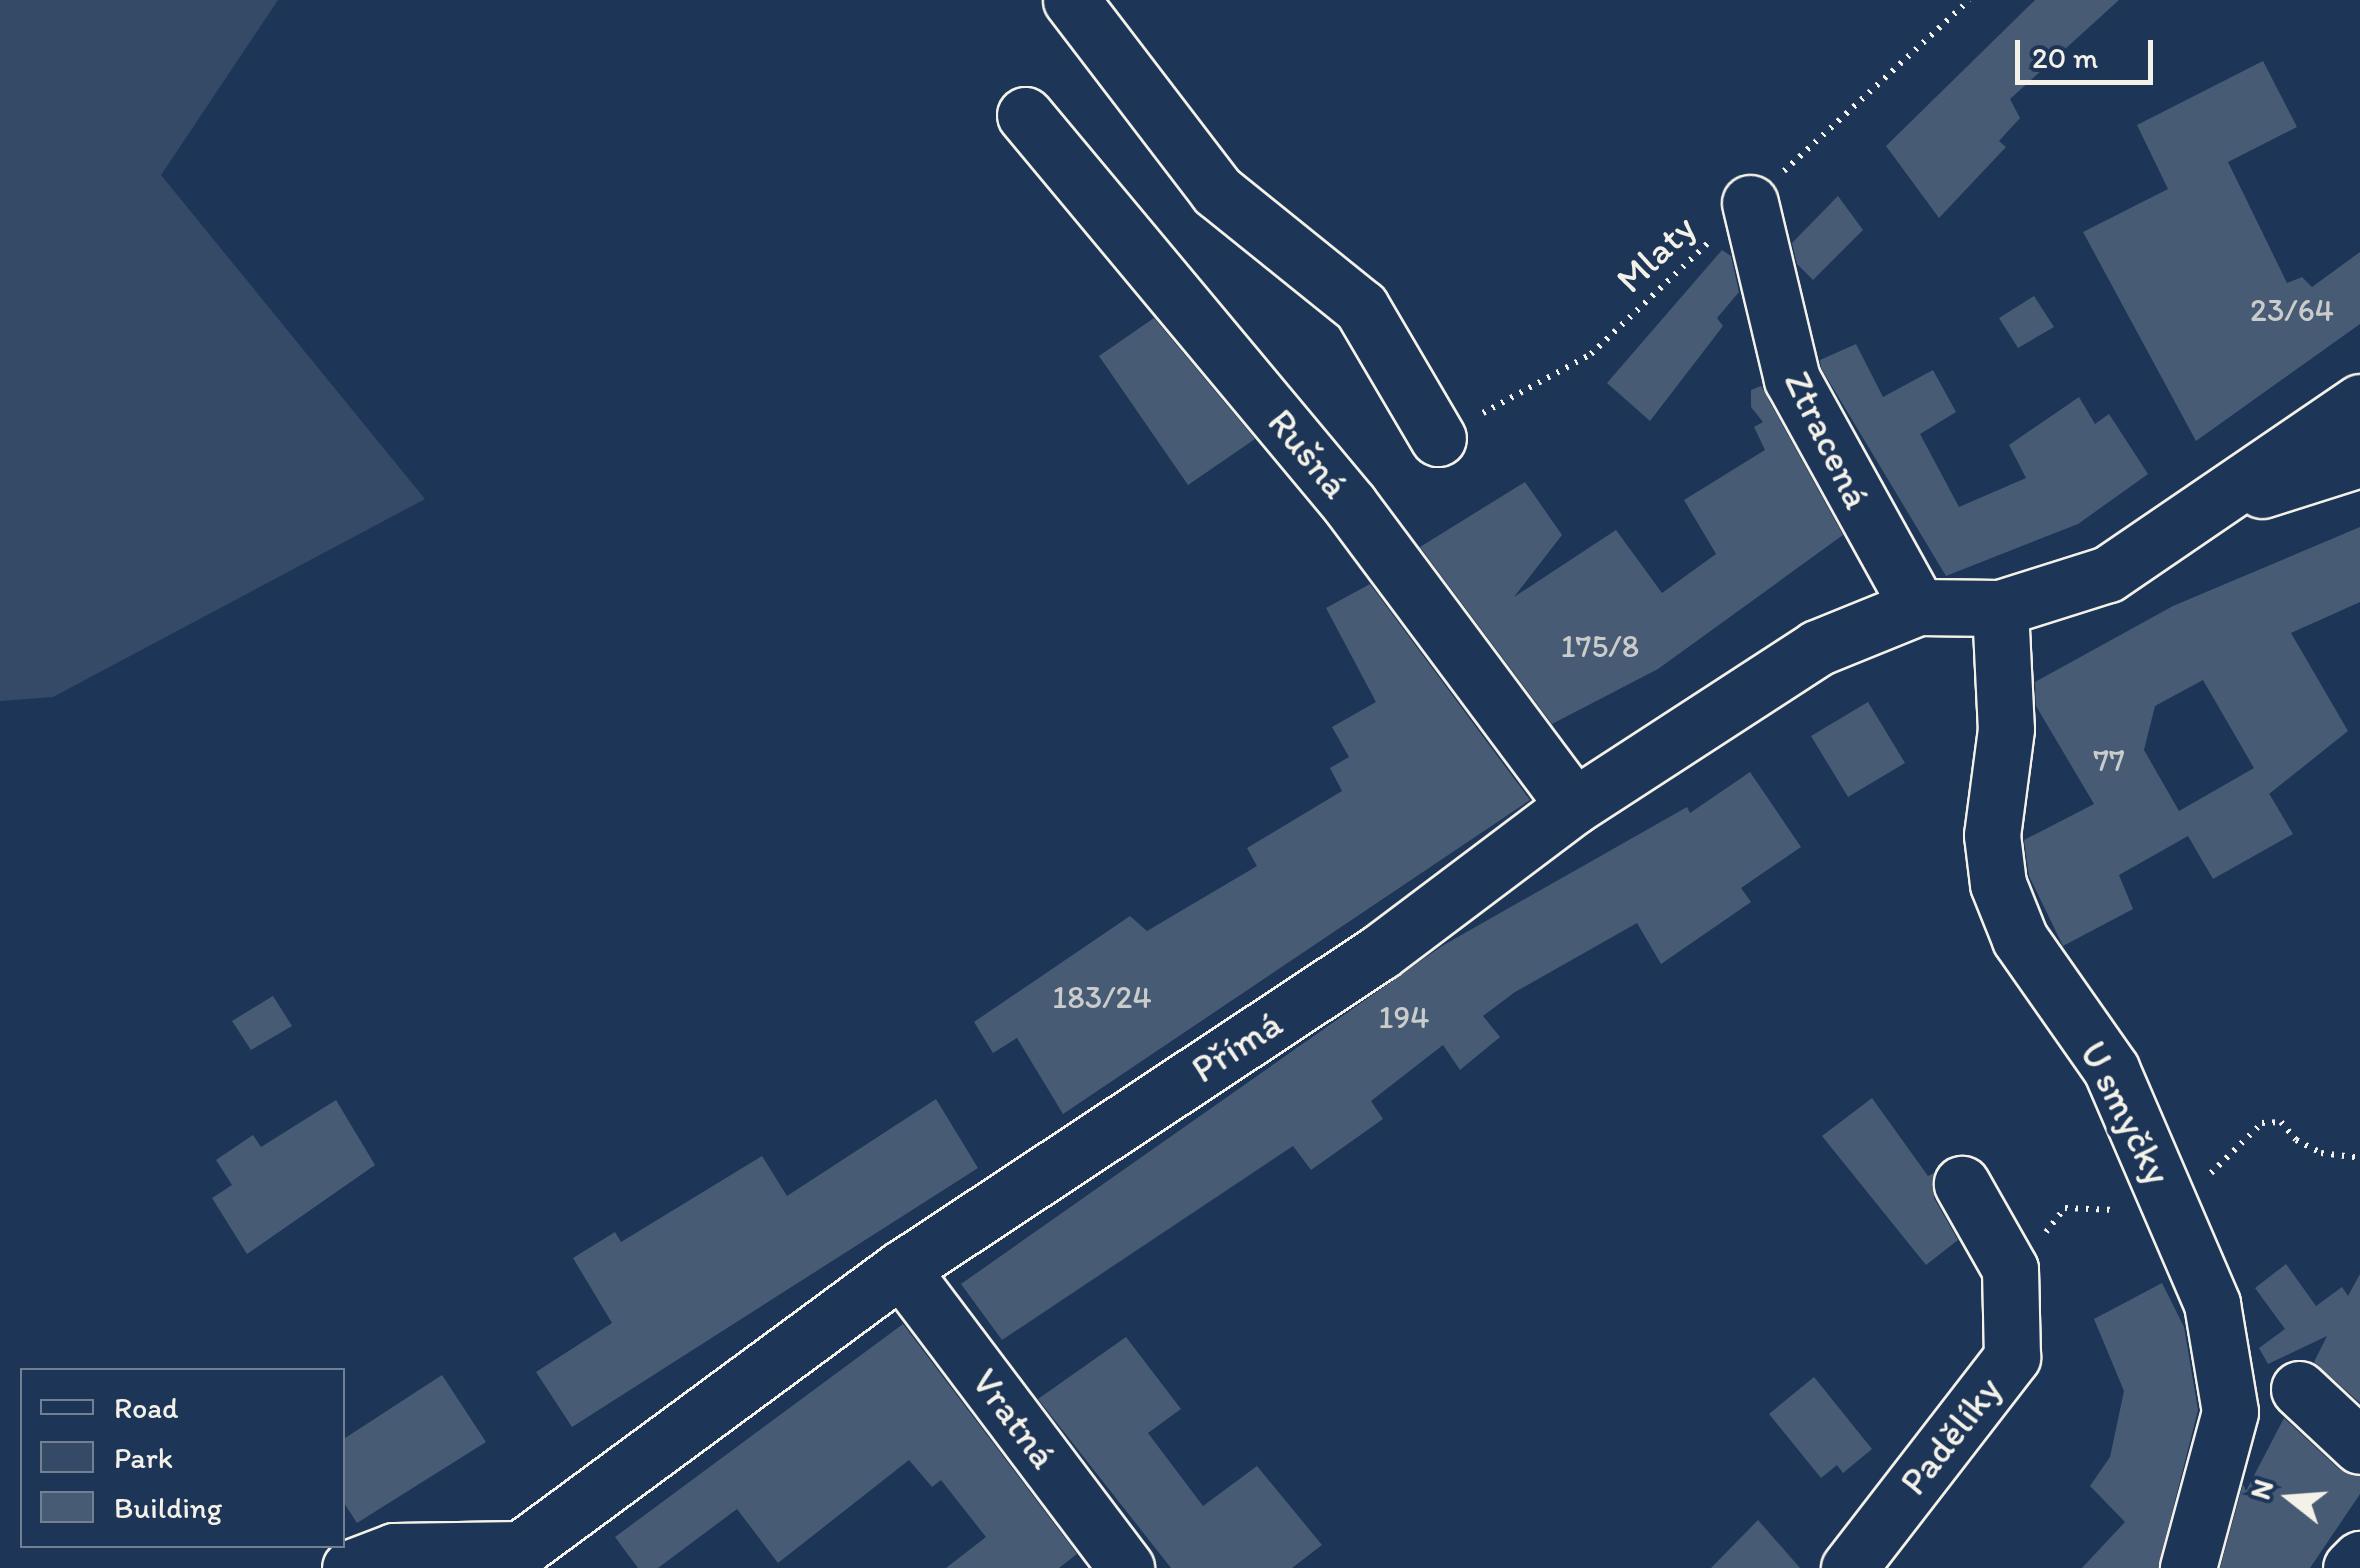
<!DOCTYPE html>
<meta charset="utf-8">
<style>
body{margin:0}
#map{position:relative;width:2360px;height:1568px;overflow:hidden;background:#1d3557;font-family:Itim,sans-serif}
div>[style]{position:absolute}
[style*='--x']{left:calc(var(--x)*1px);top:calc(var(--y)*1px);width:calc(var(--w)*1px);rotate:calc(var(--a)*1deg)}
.green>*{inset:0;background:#354a67}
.building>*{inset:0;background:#485b74}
.path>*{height:6px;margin-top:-3px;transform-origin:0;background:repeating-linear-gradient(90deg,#f4f1e8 0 2.5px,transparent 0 10.5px)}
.roads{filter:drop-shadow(2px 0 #f4f1e8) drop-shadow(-2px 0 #f4f1e8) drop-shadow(0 2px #f4f1e8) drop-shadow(0 -2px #f4f1e8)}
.minor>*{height:55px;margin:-27.5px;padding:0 27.5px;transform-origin:27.5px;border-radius:27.5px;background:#1d3557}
span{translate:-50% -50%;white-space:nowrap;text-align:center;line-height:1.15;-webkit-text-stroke:9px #1d3557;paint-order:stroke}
.number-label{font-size:32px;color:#c9cccb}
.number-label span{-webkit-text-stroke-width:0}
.street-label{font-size:38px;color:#f4f1e8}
.legend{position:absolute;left:20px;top:1368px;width:325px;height:180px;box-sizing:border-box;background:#1d3557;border:2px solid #738091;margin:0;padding:12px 18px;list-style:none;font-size:30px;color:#f4f1e8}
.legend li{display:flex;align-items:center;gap:20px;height:50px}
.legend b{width:50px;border:2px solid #738091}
.north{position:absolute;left:2240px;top:1448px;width:100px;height:100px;-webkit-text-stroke:8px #1d3557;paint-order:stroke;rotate:287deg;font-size:28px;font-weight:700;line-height:40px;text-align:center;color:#f4f1e8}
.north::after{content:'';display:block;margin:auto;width:35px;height:45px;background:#f4f1e8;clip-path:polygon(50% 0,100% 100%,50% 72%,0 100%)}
.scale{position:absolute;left:2015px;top:40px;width:138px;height:45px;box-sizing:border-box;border:5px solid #f4f1e8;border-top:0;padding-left:12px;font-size:30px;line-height:35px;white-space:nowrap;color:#f4f1e8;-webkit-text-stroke:8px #1d3557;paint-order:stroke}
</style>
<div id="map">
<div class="green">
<i style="clip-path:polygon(0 0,278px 0,161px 175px,425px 499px,53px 697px,0 701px)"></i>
</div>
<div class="building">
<i style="clip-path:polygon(2035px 0,2119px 0,2010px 99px,2020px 118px,1999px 141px,2006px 147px,1939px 218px,1886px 146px)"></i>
<i style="clip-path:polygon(2263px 61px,2297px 127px,2228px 162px,2287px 283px,2302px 277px,2312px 287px,2360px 252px,2360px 324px,2196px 441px,2083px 232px,2168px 189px,2137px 125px)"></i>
<i style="clip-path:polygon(1838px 196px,1863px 230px,1813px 280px,1797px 264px,1792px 243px)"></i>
<i style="clip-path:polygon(1722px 250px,1731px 256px,1739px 292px,1717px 318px,1723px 326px,1650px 421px,1607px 383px)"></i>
<i style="clip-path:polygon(2034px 296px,2054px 327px,2018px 348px,1999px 318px)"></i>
<i style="clip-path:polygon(1154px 318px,1255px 439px,1188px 485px,1099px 356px)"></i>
<i style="clip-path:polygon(1856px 344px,1883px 397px,1933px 370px,1956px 412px,1920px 434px,1959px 507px,2026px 478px,2009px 445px,2079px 397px,2095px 424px,2109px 414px,2148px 474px,2078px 524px,1946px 576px,1821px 368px,1820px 360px)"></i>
<i style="clip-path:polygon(1761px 386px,1843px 535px,1658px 669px,1552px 724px,1420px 547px,1525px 482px,1562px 535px,1514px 597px,1616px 530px,1662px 593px,1716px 554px,1684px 500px,1765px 450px,1754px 427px,1763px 422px,1751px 407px,1751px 390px)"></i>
<i style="clip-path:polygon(2360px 527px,2360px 602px,2291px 633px,2348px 731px,2269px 794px,2203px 680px,2155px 706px,2144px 750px,2179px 811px,2254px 768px,2293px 834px,2213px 879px,2188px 836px,2119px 875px,2133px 909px,2063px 946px,2029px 876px,2024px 840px,2094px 804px,2036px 706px,2035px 682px,2173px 606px)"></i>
<i style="clip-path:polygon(1370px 584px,1530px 800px,1063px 1114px,1017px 1038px,993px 1053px,974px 1022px,1130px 916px,1147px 931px,1257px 866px,1247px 848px,1342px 791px,1330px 768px,1349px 757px,1332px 727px,1376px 702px,1326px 608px)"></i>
<i style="clip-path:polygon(1868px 702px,1905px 763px,1848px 797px,1811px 736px)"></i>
<i style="clip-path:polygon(1750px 772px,1801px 847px,1741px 888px,1751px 902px,1661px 964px,1637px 923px,1515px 992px,1483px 1016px,1500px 1037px,1460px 1070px,1443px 1045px,1371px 1101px,1383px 1119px,1311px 1170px,1293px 1146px,1002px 1340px,961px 1284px,1442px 946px,1687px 807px,1690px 813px)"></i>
<i style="clip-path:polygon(273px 996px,292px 1026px,251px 1050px,232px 1021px)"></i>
<i style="clip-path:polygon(1872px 1098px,1928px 1176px,1934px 1173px,1934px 1198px,1958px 1240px,1926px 1265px,1822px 1136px)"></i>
<i style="clip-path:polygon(936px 1099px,978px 1168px,572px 1427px,536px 1372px,612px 1323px,573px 1258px,615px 1232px,621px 1242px,762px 1156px,787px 1196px)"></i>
<i style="clip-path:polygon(336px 1100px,375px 1165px,247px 1254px,212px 1198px,232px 1185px,216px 1160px,253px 1135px,261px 1147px)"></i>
<i style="clip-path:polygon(2286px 1264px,2316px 1306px,2342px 1287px,2348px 1296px,2360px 1274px,2360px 1403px,2314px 1362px,2327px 1336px,2268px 1364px,2259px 1348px,2285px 1329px,2255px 1288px)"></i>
<i style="clip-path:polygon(2162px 1283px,2184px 1327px,2198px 1410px,2158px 1568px,2082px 1568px,2125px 1522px,2090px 1486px,2110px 1457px,2124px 1391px,2094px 1319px)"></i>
<i style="clip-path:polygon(903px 1324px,1077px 1554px,1059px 1568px,946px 1568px,986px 1537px,941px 1480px,932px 1487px,909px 1460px,778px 1563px,737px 1509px,658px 1568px,638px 1568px,615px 1537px)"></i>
<i style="clip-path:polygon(1126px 1337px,1181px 1409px,1148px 1433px,1203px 1506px,1257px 1466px,1322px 1545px,1292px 1568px,1171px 1568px,1038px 1399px)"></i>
<i style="clip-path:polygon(442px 1375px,486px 1442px,357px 1523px,342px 1500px,342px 1440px)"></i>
<i style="clip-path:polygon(1814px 1377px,1872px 1449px,1843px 1473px,1837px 1465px,1821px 1478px,1769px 1414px)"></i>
<i style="clip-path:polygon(2284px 1418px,2339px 1469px,2360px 1476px,2360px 1494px,2310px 1568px,2220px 1568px,2243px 1484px,2246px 1491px)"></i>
<i style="clip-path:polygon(1758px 1520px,1800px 1568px,1711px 1568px)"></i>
</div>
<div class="path">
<i style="--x:1784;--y:171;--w:252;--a:-42.7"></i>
<i style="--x:1483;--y:413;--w:123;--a:-28.6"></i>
<i style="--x:1591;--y:354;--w:164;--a:-43.5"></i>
<i style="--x:2211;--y:1173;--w:71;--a:-44.4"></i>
<i style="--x:2262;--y:1123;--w:19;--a:-3"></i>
<i style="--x:2281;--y:1122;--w:23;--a:50"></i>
<i style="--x:2296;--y:1140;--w:28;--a:27"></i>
<i style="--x:2321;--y:1153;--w:39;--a:7"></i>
<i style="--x:2046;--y:1232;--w:31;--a:-52"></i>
<i style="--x:2065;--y:1208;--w:51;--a:2.2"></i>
</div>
<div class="roads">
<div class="minor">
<i style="--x:1071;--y:0;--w:240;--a:52.6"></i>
<i style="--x:1217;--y:191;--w:185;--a:38.9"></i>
<i style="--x:1361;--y:307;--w:152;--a:59.6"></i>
<i style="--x:1025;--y:115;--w:508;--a:50.19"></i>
<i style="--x:1350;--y:505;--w:375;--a:53.3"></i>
<i style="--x:1750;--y:203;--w:181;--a:76.6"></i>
<i style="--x:1792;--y:379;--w:260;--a:61.1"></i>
<i style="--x:2262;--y:490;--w:103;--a:-17.6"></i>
<i style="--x:2000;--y:608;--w:121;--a:87.2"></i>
<i style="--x:2006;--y:729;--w:107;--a:97.5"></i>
<i style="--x:1992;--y:835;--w:49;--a:83"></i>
<i style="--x:1998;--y:884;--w:59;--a:68.2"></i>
<i style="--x:2020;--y:939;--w:159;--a:55"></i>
<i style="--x:2111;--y:1069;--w:256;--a:66.7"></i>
<i style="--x:2212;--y:1304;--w:109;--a:80.5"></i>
<i style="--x:2230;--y:1412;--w:162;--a:105.1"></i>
<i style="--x:901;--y:1269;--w:374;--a:53"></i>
<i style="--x:2299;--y:1389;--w:83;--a:43.1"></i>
<i style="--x:350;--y:1568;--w:47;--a:-21.1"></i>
<i style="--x:394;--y:1551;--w:127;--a:-0.9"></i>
<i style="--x:513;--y:1568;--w:21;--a:-67"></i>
<i style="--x:521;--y:1549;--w:472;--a:-36.4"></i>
<i style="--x:901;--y:1269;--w:574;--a:-33.5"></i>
<i style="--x:1380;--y:952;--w:243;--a:-37"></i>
<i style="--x:1574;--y:806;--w:290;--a:-33"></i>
<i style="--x:1817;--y:648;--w:109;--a:-22.1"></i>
<i style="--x:1918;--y:607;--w:82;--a:0.7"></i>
<i style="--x:2000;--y:608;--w:113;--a:-17.5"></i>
<i style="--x:2108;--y:574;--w:305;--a:-34.3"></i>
<i style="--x:1849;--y:1568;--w:267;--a:-52.3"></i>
<i style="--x:2012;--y:1357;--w:88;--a:-91.3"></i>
<i style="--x:2010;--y:1269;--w:98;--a:-119.5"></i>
<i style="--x:2351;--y:1568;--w:13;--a:-45"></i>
</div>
</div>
<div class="number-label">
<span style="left:2292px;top:310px">23/64</span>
<span style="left:1600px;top:646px">175/8</span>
<span style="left:2109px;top:760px">77</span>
<span style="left:1102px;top:997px">183/24</span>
<span style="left:1404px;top:1017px">194</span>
</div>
<div class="street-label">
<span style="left:1656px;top:254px;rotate:-44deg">Mlaty</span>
<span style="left:1827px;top:440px;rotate:64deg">Ztracená</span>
<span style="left:1308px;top:454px;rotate:50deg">Rušná</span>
<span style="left:1237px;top:1047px;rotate:-33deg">Přímá</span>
<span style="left:2125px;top:1113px;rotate:63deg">U smyčky</span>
<span style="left:1014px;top:1419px;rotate:53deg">Vratná</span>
<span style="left:1951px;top:1436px;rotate:-52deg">Padělíky</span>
</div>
<ul class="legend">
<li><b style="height:12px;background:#1d3557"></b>Road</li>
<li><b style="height:28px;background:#354a67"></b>Park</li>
<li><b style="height:28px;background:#485b74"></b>Building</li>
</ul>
<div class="north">N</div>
<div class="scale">20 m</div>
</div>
